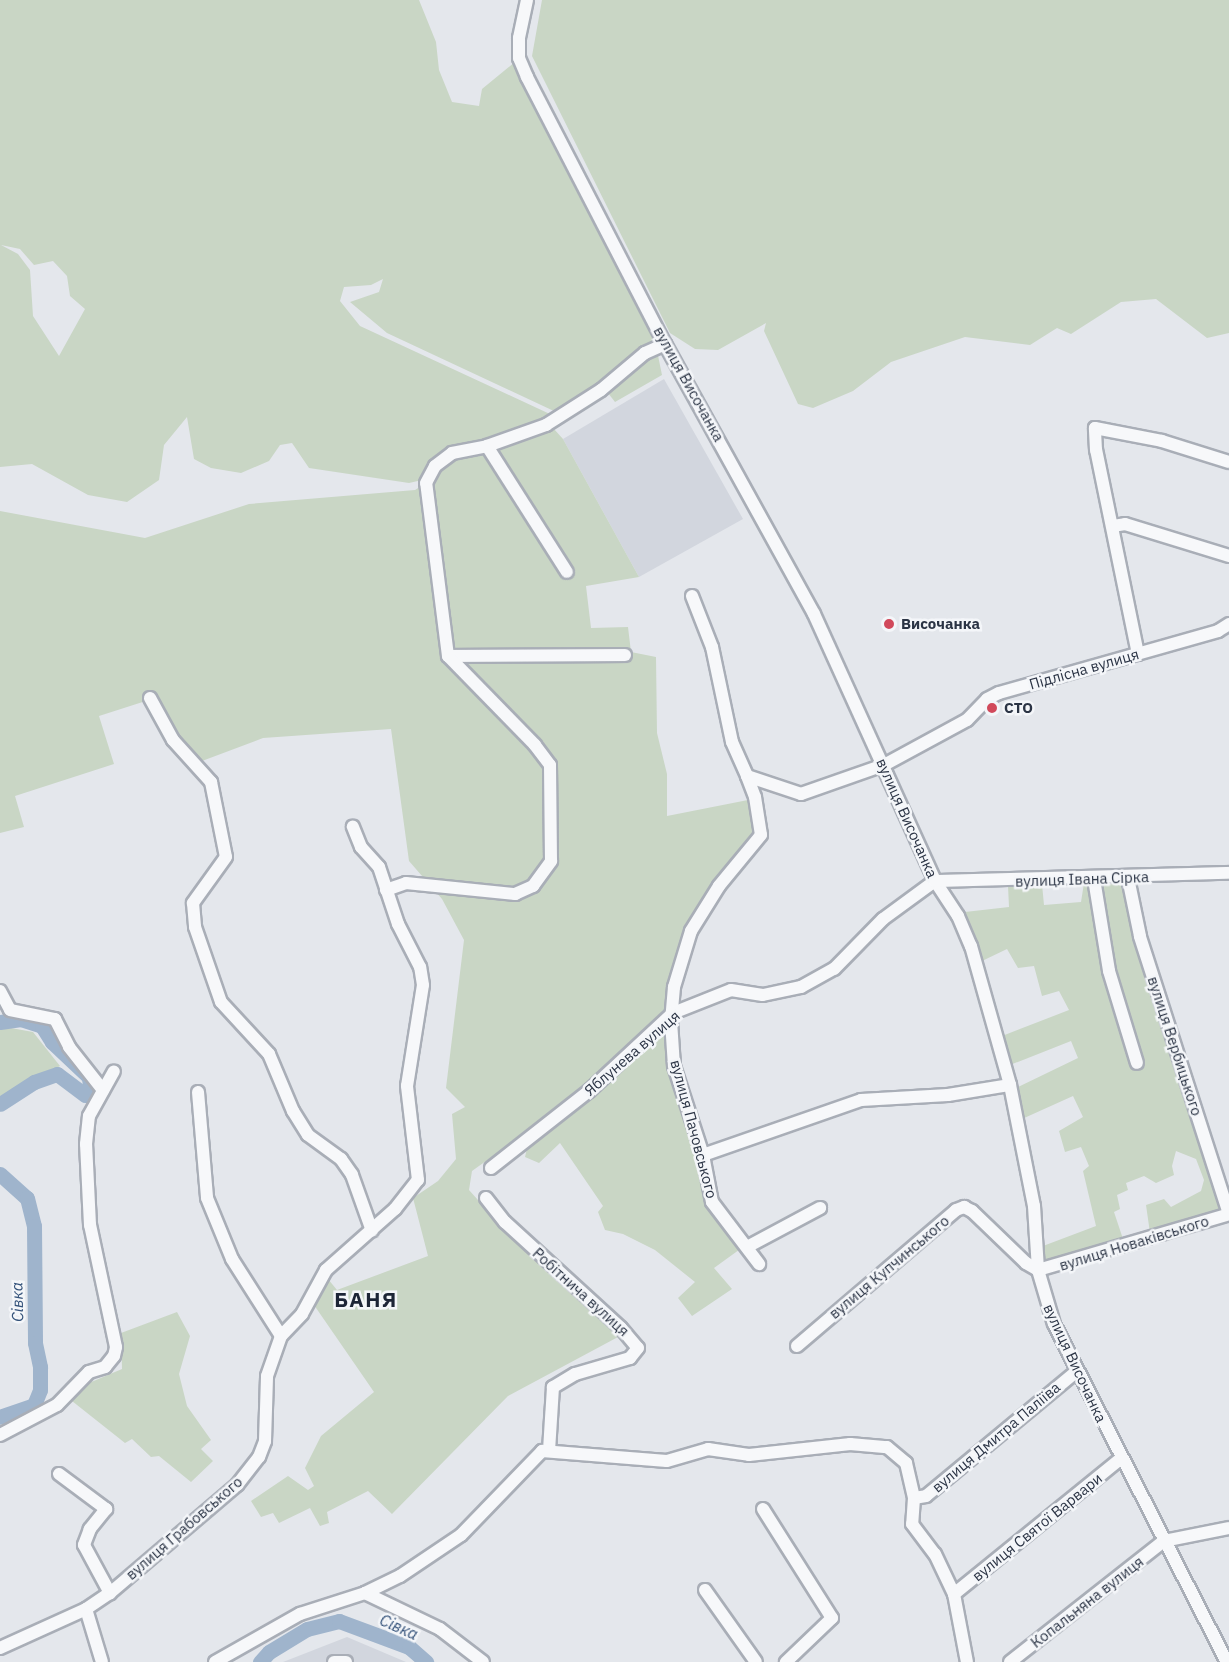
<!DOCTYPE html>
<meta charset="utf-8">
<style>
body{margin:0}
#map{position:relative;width:1229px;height:1662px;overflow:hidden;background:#e4e7ec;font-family:"IBM Plex Sans",sans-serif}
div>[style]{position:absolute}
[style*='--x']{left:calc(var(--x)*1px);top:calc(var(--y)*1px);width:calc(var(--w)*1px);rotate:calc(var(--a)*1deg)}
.built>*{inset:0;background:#d2d6de}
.green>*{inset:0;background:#c9d6c5}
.river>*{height:15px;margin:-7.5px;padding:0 7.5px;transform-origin:7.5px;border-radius:7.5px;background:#9fb4cc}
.roads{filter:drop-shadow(2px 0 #a9aeb7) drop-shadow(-2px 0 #a9aeb7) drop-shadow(0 2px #a9aeb7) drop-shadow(0 -2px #a9aeb7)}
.minor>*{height:12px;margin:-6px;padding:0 6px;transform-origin:6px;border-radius:6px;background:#f7f8fa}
.dots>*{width:16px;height:16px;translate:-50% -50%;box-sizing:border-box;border:3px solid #f4f6f9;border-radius:50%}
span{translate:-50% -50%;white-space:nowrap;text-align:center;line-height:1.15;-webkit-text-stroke:5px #f4f6f9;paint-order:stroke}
.street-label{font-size:15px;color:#2b3445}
.poi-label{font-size:15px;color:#2b3445;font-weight:700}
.left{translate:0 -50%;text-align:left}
.water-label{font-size:16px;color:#34527a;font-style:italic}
.district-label{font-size:21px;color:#1d2536;font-weight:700;letter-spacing:1.5px}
</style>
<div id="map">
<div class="built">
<i style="clip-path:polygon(664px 379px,743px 519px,639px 577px,563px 439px)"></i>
<i style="clip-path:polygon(347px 1637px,406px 1662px,283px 1662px)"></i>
</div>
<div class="green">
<i style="clip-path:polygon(evenodd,0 0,419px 0,436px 42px,439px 70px,452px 102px,479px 106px,482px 89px,515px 62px,655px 341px,662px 375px,615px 402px,608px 393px,556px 412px,387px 333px,350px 302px,379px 292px,383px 279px,371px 285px,344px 287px,340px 301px,360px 326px,552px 415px,533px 428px,493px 442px,554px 429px,563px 439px,639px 577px,586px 586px,591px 628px,628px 627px,631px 652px,656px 657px,657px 733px,667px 774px,667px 816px,753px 799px,758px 832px,689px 929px,668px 1009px,709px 1204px,743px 1247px,714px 1268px,732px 1289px,692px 1316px,678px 1298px,695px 1282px,655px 1250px,623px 1234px,605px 1230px,598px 1212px,603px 1206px,560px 1143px,539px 1163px,525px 1157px,532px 1128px,472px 1171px,469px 1190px,504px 1229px,618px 1337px,508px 1396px,392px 1514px,368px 1491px,327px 1512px,329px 1523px,320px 1526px,310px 1508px,279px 1523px,273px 1513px,261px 1517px,251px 1501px,288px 1476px,308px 1490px,314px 1486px,305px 1468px,321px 1436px,374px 1392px,314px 1305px,328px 1279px,337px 1290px,428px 1256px,413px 1198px,438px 1181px,456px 1159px,452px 1114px,465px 1107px,446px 1088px,464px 940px,442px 899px,409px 861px,391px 729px,263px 738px,202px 761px,177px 735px,152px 699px,99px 716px,114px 764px,15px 796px,24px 827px,0 833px,0 511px,145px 538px,249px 504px,415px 490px,435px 477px,409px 483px,309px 468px,292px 443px,280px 445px,269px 461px,241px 473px,211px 468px,194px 459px,187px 417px,164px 445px,159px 480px,127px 502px,88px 495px,32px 464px,0 467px,0 0,1px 245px,20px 249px,34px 265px,53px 261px,67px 276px,70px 296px,85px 309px,59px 356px,33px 316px,30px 270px,18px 254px,1px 245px)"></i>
<i style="clip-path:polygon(542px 0,1229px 0,1229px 333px,1207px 338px,1156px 299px,1121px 302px,1071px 334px,1057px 328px,1030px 345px,965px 337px,891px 362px,853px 391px,813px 408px,798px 404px,764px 331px,766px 323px,718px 350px,695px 349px,670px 333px,532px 56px)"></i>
<i style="clip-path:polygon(1126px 882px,1229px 1210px,1150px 1233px,1146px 1205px,1164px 1199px,1171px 1207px,1201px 1191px,1204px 1180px,1196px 1159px,1176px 1151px,1172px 1166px,1174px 1175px,1156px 1183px,1144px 1176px,1126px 1183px,1128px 1190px,1117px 1195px,1120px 1209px,1114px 1212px,1123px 1239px,1045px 1264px,1043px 1246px,1096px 1226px,1083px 1171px,1089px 1166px,1081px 1147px,1065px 1152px,1059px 1131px,1083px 1117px,1073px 1096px,1022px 1119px,1016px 1088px,1078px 1058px,1071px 1041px,1010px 1065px,1002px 1036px,1069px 1010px,1059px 991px,1042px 996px,1034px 966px,1018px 968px,1007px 949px,982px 961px,965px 912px,1009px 907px,1008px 886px,1042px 884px,1044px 905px,1081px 902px,1084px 883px)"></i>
<i style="clip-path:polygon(11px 1028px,33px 1032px,60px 1066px,0 1102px,0 1029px)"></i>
<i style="clip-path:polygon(177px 1312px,190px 1336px,179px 1374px,187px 1406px,211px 1440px,201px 1449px,213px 1461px,191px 1482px,159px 1456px,151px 1457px,132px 1439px,125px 1443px,72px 1401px,89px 1383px,122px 1369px,121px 1333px)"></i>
</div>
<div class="river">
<i style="--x:0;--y:1022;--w:21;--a:-8"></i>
<i style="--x:21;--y:1019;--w:22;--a:18"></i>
<i style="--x:42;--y:1026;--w:19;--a:58"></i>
<i style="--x:52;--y:1042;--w:51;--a:43.4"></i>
<i style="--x:89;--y:1077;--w:10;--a:84"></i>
<i style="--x:90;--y:1087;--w:9;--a:122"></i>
<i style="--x:85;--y:1095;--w:35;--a:-143"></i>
<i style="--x:57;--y:1074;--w:24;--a:161"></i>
<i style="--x:34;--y:1082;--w:40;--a:147.1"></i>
<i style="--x:0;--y:1174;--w:36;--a:42"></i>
<i style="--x:27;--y:1198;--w:29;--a:76"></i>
<i style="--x:34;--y:1226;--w:117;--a:89.5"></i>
<i style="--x:35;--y:1343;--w:25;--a:78"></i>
<i style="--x:40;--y:1367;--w:23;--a:90"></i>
<i style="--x:40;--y:1390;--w:16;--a:112"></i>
<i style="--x:34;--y:1405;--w:36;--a:161"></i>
<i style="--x:260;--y:1662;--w:13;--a:-48"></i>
<i style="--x:269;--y:1652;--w:44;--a:-31.2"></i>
<i style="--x:307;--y:1629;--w:33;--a:-14"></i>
<i style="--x:339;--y:1621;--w:75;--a:20.4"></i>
<i style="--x:409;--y:1647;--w:23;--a:41"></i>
</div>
<div class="roads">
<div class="minor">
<i style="--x:527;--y:0;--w:39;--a:102"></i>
<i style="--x:519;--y:38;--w:20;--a:90"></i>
<i style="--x:519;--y:58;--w:21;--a:67"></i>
<i style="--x:527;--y:77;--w:301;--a:62.7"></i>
<i style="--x:665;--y:344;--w:308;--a:61.1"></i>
<i style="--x:814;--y:614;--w:293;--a:65.6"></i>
<i style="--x:935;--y:881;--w:42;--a:56.7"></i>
<i style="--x:958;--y:916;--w:33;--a:67"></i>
<i style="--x:971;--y:946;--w:144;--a:74.3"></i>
<i style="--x:1010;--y:1085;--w:123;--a:78.8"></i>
<i style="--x:1034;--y:1206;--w:64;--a:86.4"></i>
<i style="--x:1038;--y:1270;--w:56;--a:73.5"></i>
<i style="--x:1054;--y:1324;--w:380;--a:62.9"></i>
<i style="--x:487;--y:446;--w:149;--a:57.6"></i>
<i style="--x:1113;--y:526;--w:12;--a:-9"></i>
<i style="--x:1125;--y:524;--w:109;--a:17.1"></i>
<i style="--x:692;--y:596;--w:55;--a:68.6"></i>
<i style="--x:712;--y:647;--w:97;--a:78.1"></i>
<i style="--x:732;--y:742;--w:37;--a:66"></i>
<i style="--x:747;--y:776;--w:57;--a:18.4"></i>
<i style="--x:801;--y:794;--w:88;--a:-19.3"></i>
<i style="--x:884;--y:765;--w:94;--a:-28.5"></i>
<i style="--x:967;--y:720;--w:29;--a:-46"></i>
<i style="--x:987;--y:699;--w:13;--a:-27"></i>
<i style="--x:999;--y:693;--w:228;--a:-15.8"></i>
<i style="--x:1218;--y:631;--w:13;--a:-32"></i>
<i style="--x:1138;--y:654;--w:208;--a:-101.6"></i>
<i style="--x:1096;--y:450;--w:22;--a:-93"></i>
<i style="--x:1095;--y:428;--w:68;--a:11"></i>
<i style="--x:1162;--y:441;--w:70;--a:17.4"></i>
<i style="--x:448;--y:656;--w:177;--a:-0.3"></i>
<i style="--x:150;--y:698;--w:48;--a:61.3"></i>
<i style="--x:173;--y:740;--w:57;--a:47.9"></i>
<i style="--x:211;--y:782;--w:76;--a:78.7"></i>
<i style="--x:226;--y:857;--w:57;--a:125.7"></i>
<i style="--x:193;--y:903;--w:24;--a:85"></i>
<i style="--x:195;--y:927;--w:79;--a:70.9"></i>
<i style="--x:221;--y:1002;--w:71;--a:47.3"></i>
<i style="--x:269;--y:1054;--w:62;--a:67.2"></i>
<i style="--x:293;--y:1111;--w:28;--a:58"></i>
<i style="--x:308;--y:1135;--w:41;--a:36"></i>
<i style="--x:341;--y:1159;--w:19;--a:55"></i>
<i style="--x:352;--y:1175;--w:59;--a:70.3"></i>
<i style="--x:747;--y:776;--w:22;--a:69"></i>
<i style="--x:755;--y:797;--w:38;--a:81"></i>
<i style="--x:761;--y:835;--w:66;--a:129.5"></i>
<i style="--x:719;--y:886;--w:53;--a:121.9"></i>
<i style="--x:691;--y:931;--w:59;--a:106.9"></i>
<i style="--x:674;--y:987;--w:34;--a:95"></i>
<i style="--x:671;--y:1021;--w:45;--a:86.2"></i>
<i style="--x:674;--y:1066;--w:94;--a:72"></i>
<i style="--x:703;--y:1155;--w:48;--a:79.2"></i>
<i style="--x:712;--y:1202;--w:78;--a:52.8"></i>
<i style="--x:1094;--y:879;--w:93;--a:80.7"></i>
<i style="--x:1109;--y:971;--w:96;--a:73.1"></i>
<i style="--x:386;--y:890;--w:21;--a:-19"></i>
<i style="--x:406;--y:883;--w:110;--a:5.8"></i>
<i style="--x:515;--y:894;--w:20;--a:-24"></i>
<i style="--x:533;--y:886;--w:31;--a:-54"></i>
<i style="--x:551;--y:861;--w:96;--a:-90.6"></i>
<i style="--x:550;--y:765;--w:25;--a:-127"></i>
<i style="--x:535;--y:745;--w:124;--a:-134.3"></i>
<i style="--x:448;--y:656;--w:174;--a:-97.2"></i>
<i style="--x:426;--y:483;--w:19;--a:-62"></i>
<i style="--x:435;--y:466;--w:21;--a:-37"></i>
<i style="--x:452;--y:453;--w:36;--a:-11"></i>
<i style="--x:487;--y:446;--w:63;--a:-19.6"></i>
<i style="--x:546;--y:425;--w:65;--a:-32.5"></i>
<i style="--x:601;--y:390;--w:57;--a:-40.1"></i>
<i style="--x:645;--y:353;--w:22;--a:-24"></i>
<i style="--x:0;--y:991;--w:21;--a:62"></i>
<i style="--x:10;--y:1010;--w:46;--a:11.3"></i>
<i style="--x:55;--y:1019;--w:31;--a:63"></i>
<i style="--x:69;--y:1047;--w:55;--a:51.7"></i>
<i style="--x:198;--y:1092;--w:106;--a:85.1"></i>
<i style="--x:207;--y:1198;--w:66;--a:67.7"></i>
<i style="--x:232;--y:1259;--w:91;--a:57.5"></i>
<i style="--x:703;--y:1155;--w:167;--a:-19.2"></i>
<i style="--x:861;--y:1100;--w:87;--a:-3.3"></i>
<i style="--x:948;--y:1095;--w:63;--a:-9.2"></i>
<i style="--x:491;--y:1168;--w:125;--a:-38.2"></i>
<i style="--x:589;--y:1091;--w:115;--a:-42.9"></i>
<i style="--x:673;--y:1013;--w:62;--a:-21.6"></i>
<i style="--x:731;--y:990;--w:32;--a:9"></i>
<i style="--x:763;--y:995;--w:39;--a:-12"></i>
<i style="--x:801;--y:987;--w:38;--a:-29"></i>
<i style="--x:834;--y:969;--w:70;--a:-45.6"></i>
<i style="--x:883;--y:919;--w:64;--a:-36.2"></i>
<i style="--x:935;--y:881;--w:294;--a:-1.6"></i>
<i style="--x:486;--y:1198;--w:31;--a:52"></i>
<i style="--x:505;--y:1222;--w:157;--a:42.4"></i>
<i style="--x:621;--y:1328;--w:26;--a:50"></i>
<i style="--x:638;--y:1348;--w:13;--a:129"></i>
<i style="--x:630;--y:1358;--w:57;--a:163.8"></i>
<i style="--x:575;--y:1374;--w:26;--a:149"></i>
<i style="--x:553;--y:1387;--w:63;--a:93.6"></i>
<i style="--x:747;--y:1247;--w:83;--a:-28.1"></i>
<i style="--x:1038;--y:1270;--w:199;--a:-16.3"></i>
<i style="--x:1229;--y:1214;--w:292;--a:-107.8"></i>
<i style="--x:1140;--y:936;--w:59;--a:-101.7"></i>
<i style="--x:797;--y:1346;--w:209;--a:-40.5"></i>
<i style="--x:956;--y:1210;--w:9;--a:-21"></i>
<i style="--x:964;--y:1207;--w:9;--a:27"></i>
<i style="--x:972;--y:1211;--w:75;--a:43.9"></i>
<i style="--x:1026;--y:1263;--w:14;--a:30"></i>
<i style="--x:0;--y:1435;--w:64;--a:-27.8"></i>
<i style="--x:57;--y:1405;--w:46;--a:-45.9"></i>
<i style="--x:89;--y:1372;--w:17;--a:-17"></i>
<i style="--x:105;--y:1367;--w:14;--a:-51"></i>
<i style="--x:114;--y:1356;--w:9;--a:-77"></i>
<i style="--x:116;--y:1347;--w:125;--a:-102"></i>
<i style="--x:90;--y:1225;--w:81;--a:-92.8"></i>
<i style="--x:86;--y:1144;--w:28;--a:-84"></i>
<i style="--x:89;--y:1116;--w:51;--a:-60.9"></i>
<i style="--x:59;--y:1474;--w:59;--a:36.7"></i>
<i style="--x:106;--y:1509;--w:26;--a:129"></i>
<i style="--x:90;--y:1529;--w:17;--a:111"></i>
<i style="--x:84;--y:1545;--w:55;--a:61.6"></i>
<i style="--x:914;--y:1498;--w:12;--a:-9"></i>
<i style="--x:926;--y:1496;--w:195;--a:-39.6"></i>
<i style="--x:763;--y:1509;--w:129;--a:57.7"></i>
<i style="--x:832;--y:1618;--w:64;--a:136.3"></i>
<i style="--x:705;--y:1590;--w:88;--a:54.7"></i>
<i style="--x:365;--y:1593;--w:83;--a:25.6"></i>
<i style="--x:440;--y:1629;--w:54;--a:37.5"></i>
<i style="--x:954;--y:1594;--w:214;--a:-39.1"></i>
<i style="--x:86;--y:1609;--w:55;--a:73.2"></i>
<i style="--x:0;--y:1648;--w:94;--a:-24.4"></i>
<i style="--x:86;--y:1609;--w:29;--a:-34"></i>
<i style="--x:110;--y:1593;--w:167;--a:-40.4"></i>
<i style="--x:237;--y:1485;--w:36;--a:-52"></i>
<i style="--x:259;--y:1457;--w:17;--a:-69"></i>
<i style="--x:265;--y:1441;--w:65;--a:-88.2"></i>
<i style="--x:267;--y:1376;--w:42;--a:-70.7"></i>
<i style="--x:281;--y:1336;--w:30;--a:-46"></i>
<i style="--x:302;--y:1314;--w:50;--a:-61.4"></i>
<i style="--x:326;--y:1270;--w:92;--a:-41.5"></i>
<i style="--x:395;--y:1209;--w:37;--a:-52"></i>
<i style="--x:418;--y:1180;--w:95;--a:-96.7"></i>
<i style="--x:407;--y:1086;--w:102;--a:-81"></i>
<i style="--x:423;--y:985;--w:18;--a:-99"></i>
<i style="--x:420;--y:967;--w:48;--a:-117.1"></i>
<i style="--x:398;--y:924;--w:60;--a:-108.4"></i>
<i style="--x:379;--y:867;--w:27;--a:-132"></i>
<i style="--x:361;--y:847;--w:22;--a:-112"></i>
<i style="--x:215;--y:1662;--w:98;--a:-29.5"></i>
<i style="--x:300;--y:1614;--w:68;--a:-17.9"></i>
<i style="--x:365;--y:1593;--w:39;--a:-26"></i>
<i style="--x:400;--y:1576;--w:73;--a:-33.9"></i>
<i style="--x:461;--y:1535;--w:117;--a:-46"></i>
<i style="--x:542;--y:1451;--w:125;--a:4.6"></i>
<i style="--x:667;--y:1461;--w:43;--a:-16.3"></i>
<i style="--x:708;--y:1449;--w:41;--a:8.3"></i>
<i style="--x:749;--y:1455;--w:102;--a:-6.2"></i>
<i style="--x:850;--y:1444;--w:37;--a:5"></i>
<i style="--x:887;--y:1447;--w:25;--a:40"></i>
<i style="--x:906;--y:1463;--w:36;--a:77"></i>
<i style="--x:914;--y:1498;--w:26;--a:94"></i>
<i style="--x:912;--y:1524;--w:38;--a:53"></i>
<i style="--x:935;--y:1554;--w:44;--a:64.6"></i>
<i style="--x:954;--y:1594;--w:69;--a:79.2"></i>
<i style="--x:334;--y:1662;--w:12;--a:0"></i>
<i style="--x:1010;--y:1662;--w:196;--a:-38.2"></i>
<i style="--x:1164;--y:1541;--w:66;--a:-11.3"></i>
</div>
</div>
<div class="dots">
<i style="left:889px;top:624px;background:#d1495b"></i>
<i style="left:992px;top:708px;background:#d1495b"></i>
</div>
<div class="street-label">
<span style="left:689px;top:384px;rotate:61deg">вулиця Височанка</span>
<span style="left:1084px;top:669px;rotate:-16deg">Підлісна вулиця</span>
<span style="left:907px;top:818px;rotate:66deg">вулиця Височанка</span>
<span style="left:1082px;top:879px;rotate:-2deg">вулиця Івана Сірка</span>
<span style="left:1175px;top:1046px;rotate:72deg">вулиця Вербицького</span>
<span style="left:632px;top:1053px;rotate:-41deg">Яблунева вулиця</span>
<span style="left:694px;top:1129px;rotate:75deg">вулиця Пачовського</span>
<span style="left:1134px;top:1243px;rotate:-17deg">вулиця Новаківського</span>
<span style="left:889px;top:1267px;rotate:-40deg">вулиця Купчинського</span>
<span style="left:581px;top:1292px;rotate:42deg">Робітнича вулиця</span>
<span style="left:1075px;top:1363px;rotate:65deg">вулиця Височанка</span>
<span style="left:996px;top:1437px;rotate:-40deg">вулиця Дмитра Паліїва</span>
<span style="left:1037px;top:1527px;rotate:-39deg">вулиця Святої Варвари</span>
<span style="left:184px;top:1528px;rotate:-41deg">вулиця Грабовського</span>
<span style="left:1087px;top:1602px;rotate:-38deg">Копальняна вулиця</span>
</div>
<div class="poi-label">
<span class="left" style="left:901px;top:624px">Височанка</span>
<span class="left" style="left:1004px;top:708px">СТО</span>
</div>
<div class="water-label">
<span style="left:17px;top:1302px;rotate:-91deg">Сівка</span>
<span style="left:399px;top:1627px;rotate:24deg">Сівка</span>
</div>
<div class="district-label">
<span style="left:366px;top:1299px">БАНЯ</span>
</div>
</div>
